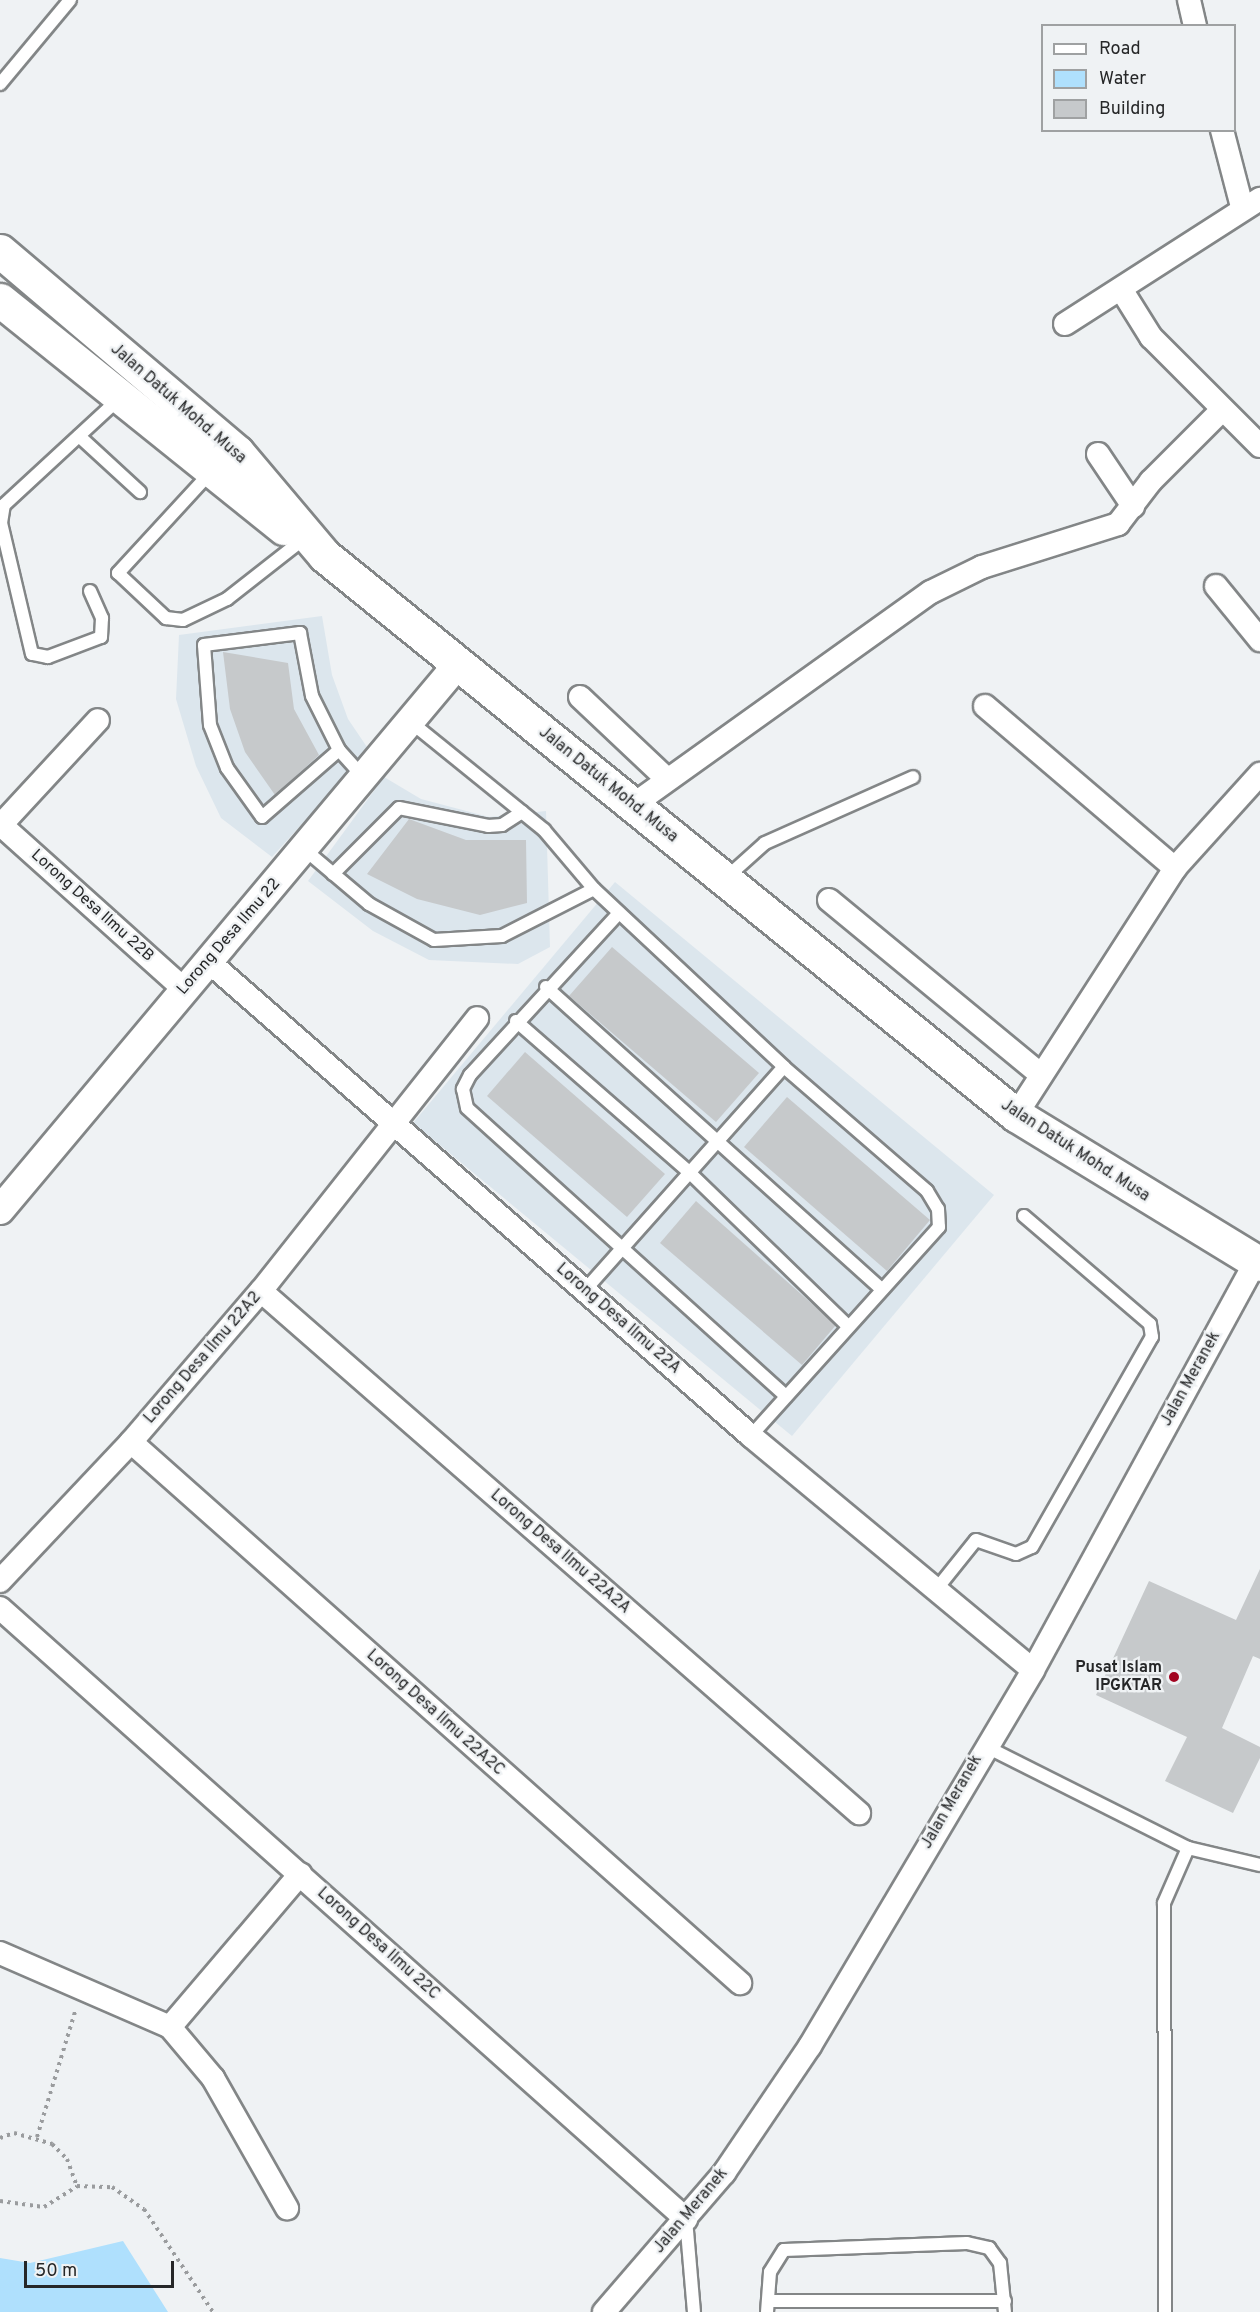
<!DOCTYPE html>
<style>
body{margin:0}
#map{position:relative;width:1260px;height:2312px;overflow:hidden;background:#eff2f4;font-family:Overpass,sans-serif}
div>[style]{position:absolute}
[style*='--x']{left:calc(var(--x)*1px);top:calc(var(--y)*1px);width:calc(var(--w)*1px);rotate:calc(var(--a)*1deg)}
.built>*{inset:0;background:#dce6ed}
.water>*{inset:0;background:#afe0fd}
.building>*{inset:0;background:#c6c9cb}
.path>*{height:4px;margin-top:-2px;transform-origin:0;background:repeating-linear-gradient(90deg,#9a9c9e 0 3px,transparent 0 7.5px)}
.roads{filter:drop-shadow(2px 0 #838687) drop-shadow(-2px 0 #838687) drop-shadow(0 2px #838687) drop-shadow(0 -2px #838687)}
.service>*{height:12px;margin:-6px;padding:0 6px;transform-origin:6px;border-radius:6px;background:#fff}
.minor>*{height:22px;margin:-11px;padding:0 11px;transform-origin:11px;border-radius:11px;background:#fff}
.tertiary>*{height:28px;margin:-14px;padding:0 14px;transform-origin:14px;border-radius:14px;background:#fff}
.secondary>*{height:33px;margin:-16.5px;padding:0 16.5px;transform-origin:16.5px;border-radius:16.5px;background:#fff}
.dots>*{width:16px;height:16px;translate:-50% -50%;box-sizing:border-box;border:3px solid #eff2f4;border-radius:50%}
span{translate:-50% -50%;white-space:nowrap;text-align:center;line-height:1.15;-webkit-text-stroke:4.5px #eff2f4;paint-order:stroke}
.street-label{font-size:16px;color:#262728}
.poi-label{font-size:16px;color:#262728;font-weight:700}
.right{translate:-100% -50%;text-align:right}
.legend{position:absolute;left:1041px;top:24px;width:195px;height:108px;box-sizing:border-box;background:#eff2f4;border:2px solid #9fa1a2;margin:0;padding:8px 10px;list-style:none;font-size:18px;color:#262728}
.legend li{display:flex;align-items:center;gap:12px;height:30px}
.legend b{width:30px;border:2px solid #9fa1a2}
.scale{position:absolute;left:24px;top:2261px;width:150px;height:27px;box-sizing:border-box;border:3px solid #262728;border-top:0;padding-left:8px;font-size:18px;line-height:21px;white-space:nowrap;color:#262728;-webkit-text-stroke:4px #eff2f4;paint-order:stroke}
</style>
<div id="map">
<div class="built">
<i style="clip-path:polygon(322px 616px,332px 675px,348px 719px,369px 750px,272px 857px,221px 818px,196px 766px,176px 699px,179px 635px)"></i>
<i style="clip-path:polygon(384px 777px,421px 799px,489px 817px,546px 811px,550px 947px,518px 964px,429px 960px,373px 931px,308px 881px)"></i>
<i style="clip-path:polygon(615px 882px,994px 1195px,792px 1436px,413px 1123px)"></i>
</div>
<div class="water">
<i style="clip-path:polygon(123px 2241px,168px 2312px,0 2312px,0 2258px,30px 2263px)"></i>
</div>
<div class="building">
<i style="clip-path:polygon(223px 652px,288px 663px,294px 709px,319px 755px,275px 795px,245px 752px,230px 709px)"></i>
<i style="clip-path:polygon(409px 819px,466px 840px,526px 840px,527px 903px,480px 915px,417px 899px,367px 874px)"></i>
<i style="clip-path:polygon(612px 947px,759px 1073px,716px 1122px,569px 996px)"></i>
<i style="clip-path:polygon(525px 1052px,665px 1174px,627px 1217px,487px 1096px)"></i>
<i style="clip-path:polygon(787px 1097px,930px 1220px,887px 1271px,744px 1147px)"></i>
<i style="clip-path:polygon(696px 1201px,836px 1325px,802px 1365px,660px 1243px)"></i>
<i style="clip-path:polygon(1260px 1569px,1260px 1659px,1253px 1656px,1222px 1728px,1260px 1747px,1260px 1758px,1233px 1813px,1165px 1781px,1187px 1737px,1096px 1695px,1149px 1581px,1236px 1620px)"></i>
</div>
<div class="path">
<i style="--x:37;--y:2137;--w:134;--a:-73.1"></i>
<i style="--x:0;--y:2138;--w:15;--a:-20"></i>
<i style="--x:14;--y:2133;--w:40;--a:16"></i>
<i style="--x:52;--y:2144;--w:21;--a:45"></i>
<i style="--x:67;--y:2159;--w:29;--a:70"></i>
<i style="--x:0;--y:2201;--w:44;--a:7.8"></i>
<i style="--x:44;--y:2207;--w:39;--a:-32"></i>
<i style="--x:77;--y:2186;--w:35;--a:2"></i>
<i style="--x:112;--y:2187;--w:39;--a:35"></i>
<i style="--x:144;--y:2209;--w:124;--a:56.2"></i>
</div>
<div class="roads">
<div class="service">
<i style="--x:0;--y:84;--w:109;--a:-50.2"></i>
<i style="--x:79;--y:436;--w:83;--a:42.6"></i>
<i style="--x:210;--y:473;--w:136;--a:132.6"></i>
<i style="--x:118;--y:573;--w:66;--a:43.2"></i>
<i style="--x:166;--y:618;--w:17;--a:7"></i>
<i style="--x:183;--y:620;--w:49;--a:-25.5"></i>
<i style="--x:227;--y:599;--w:94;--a:-38.1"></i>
<i style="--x:90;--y:591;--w:30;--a:66"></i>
<i style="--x:102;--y:618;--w:19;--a:93"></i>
<i style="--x:101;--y:637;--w:57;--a:159.3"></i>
<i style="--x:48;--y:657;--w:16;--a:-169"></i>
<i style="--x:32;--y:654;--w:135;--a:-103.3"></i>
<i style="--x:1;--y:523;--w:18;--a:-81"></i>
<i style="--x:4;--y:505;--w:156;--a:-42.7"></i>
<i style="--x:412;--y:723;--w:170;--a:39"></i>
<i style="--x:544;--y:830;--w:77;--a:49.7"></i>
<i style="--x:594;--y:889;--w:260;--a:43.1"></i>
<i style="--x:784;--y:1067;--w:189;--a:40.9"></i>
<i style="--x:927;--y:1191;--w:21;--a:59"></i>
<i style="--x:938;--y:1209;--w:18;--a:87"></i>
<i style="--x:939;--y:1227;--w:281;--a:132"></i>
<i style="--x:339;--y:750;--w:102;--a:139"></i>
<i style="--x:262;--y:817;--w:60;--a:-125.5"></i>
<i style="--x:227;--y:768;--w:46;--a:-111.6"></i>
<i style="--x:210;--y:725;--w:80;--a:-94.3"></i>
<i style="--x:204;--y:645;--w:97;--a:-7.1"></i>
<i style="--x:300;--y:633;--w:64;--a:79.2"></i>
<i style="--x:312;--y:696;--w:60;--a:63.4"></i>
<i style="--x:339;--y:750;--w:39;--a:48"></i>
<i style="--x:304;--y:849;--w:85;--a:40.2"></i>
<i style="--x:369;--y:904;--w:74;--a:29"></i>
<i style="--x:434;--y:940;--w:68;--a:-3.4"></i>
<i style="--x:502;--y:936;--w:103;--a:-27.1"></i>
<i style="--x:333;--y:874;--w:93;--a:-45"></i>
<i style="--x:399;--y:808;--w:91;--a:11.4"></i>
<i style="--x:488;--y:826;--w:14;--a:-4"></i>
<i style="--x:502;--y:825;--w:24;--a:-33"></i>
<i style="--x:726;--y:878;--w:52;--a:-41.9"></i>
<i style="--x:765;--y:843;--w:162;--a:-24"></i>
<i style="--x:619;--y:913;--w:220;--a:132.6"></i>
<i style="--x:470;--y:1075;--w:16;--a:117"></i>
<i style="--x:463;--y:1089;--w:19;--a:78"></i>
<i style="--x:467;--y:1108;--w:430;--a:42.1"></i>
<i style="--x:546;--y:987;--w:452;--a:42"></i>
<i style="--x:516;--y:1021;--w:231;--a:41.1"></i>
<i style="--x:690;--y:1173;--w:220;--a:44.1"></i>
<i style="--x:585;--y:1290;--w:299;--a:-48.3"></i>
<i style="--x:935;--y:1591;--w:65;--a:-51.2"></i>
<i style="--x:976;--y:1540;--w:42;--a:19.3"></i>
<i style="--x:1016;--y:1554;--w:17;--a:-24"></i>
<i style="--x:1032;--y:1547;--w:242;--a:-60.3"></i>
<i style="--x:1152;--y:1337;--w:13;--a:-99"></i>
<i style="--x:1150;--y:1324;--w:166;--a:-139.4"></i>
<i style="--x:985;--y:1746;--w:227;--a:26.7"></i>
<i style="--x:1188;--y:1848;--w:74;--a:13.3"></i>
<i style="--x:686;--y:2219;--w:93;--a:85.1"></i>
<i style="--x:768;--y:2301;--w:237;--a:0"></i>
<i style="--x:767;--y:2312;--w:40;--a:-85.7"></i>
<i style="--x:770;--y:2272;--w:26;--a:-58"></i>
<i style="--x:784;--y:2250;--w:183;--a:-2.2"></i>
<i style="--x:967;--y:2243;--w:23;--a:13"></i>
<i style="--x:989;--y:2248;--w:19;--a:54"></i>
<i style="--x:1000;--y:2263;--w:49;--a:84.2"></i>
<i style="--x:1165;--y:2312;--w:409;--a:-90.1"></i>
<i style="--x:1164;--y:1903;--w:60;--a:-66.4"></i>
</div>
<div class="minor">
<i style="--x:1189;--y:0;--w:27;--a:77"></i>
<i style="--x:1222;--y:130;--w:80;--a:75.4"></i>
<i style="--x:1121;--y:289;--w:57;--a:58"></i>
<i style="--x:1151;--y:337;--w:154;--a:45"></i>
<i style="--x:1065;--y:324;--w:232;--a:-32.7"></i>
<i style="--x:1098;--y:454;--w:63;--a:56.1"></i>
<i style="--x:1216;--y:586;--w:70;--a:50.8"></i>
<i style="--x:580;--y:697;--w:118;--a:43.3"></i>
<i style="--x:985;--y:706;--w:250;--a:40.5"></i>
<i style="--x:633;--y:805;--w:366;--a:-35.6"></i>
<i style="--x:931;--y:592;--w:57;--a:-26.1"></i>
<i style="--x:982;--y:567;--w:143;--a:-17.5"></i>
<i style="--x:1118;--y:524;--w:54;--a:-52.5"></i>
<i style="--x:1151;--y:481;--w:100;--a:-45"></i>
<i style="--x:0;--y:824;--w:247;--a:41.9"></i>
<i style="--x:0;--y:826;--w:144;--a:-47.2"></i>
<i style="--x:829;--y:900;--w:275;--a:39.5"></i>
<i style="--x:208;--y:961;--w:721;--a:41.18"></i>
<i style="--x:751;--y:1436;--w:366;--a:39.7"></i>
<i style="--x:1016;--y:1115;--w:294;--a:-57.2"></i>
<i style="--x:1175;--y:868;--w:127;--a:-47.9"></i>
<i style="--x:261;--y:1291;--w:794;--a:41.12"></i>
<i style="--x:131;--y:1442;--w:815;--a:41.62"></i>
<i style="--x:0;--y:1581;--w:191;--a:-46.7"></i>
<i style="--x:131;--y:1442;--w:199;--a:-49.3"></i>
<i style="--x:261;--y:1291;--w:348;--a:-51.6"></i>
<i style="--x:0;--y:1608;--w:919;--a:41.69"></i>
<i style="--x:0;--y:1953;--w:185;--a:23.5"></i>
<i style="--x:170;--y:2027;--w:67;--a:49.9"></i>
<i style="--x:213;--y:2078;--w:150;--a:60.4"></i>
<i style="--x:170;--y:2027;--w:201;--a:-49.6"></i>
<i style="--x:604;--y:2312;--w:184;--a:-49.2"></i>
<i style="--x:724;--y:2173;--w:153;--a:-55.9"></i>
<i style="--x:810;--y:2046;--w:437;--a:-59.3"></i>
<i style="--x:1033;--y:1670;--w:464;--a:-61.4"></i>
</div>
<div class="tertiary">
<i style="--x:0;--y:1210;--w:713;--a:-50.01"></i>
</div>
<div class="secondary">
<i style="--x:0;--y:251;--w:311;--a:40.3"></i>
<i style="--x:237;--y:452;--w:136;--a:49.8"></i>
<i style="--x:325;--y:556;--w:889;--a:38.97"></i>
<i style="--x:1016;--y:1115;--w:286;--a:31.4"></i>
<i style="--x:0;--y:300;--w:364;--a:38.8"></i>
</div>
</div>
<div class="dots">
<i style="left:1174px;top:1677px;background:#a20421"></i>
</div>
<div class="street-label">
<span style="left:178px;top:404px;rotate:41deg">Jalan Datuk Mohd. Musa</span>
<span style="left:608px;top:785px;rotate:39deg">Jalan Datuk Mohd. Musa</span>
<span style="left:92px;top:906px;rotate:42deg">Lorong Desa Ilmu 22B</span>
<span style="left:229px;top:937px;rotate:-49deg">Lorong Desa Ilmu 22</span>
<span style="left:1075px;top:1151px;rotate:33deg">Jalan Datuk Mohd. Musa</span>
<span style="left:618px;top:1319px;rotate:41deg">Lorong Desa Ilmu 22A</span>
<span style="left:203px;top:1358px;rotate:-49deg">Lorong Desa Ilmu 22A2</span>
<span style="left:1191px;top:1379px;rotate:-61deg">Jalan Meranek</span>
<span style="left:560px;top:1552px;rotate:41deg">Lorong Desa Ilmu 22A2A</span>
<span style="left:435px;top:1713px;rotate:42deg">Lorong Desa Ilmu 22A2C</span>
<span style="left:952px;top:1802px;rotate:-60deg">Jalan Meranek</span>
<span style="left:378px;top:1944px;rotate:42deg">Lorong Desa Ilmu 22C</span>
<span style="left:691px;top:2211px;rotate:-50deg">Jalan Meranek</span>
</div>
<div class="poi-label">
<span class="right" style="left:1162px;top:1677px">Pusat Islam<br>IPGKTAR</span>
</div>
<ul class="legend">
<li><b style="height:8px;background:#fff"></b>Road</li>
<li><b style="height:16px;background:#afe0fd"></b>Water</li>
<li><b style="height:16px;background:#c6c9cb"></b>Building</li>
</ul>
<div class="scale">50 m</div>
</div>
